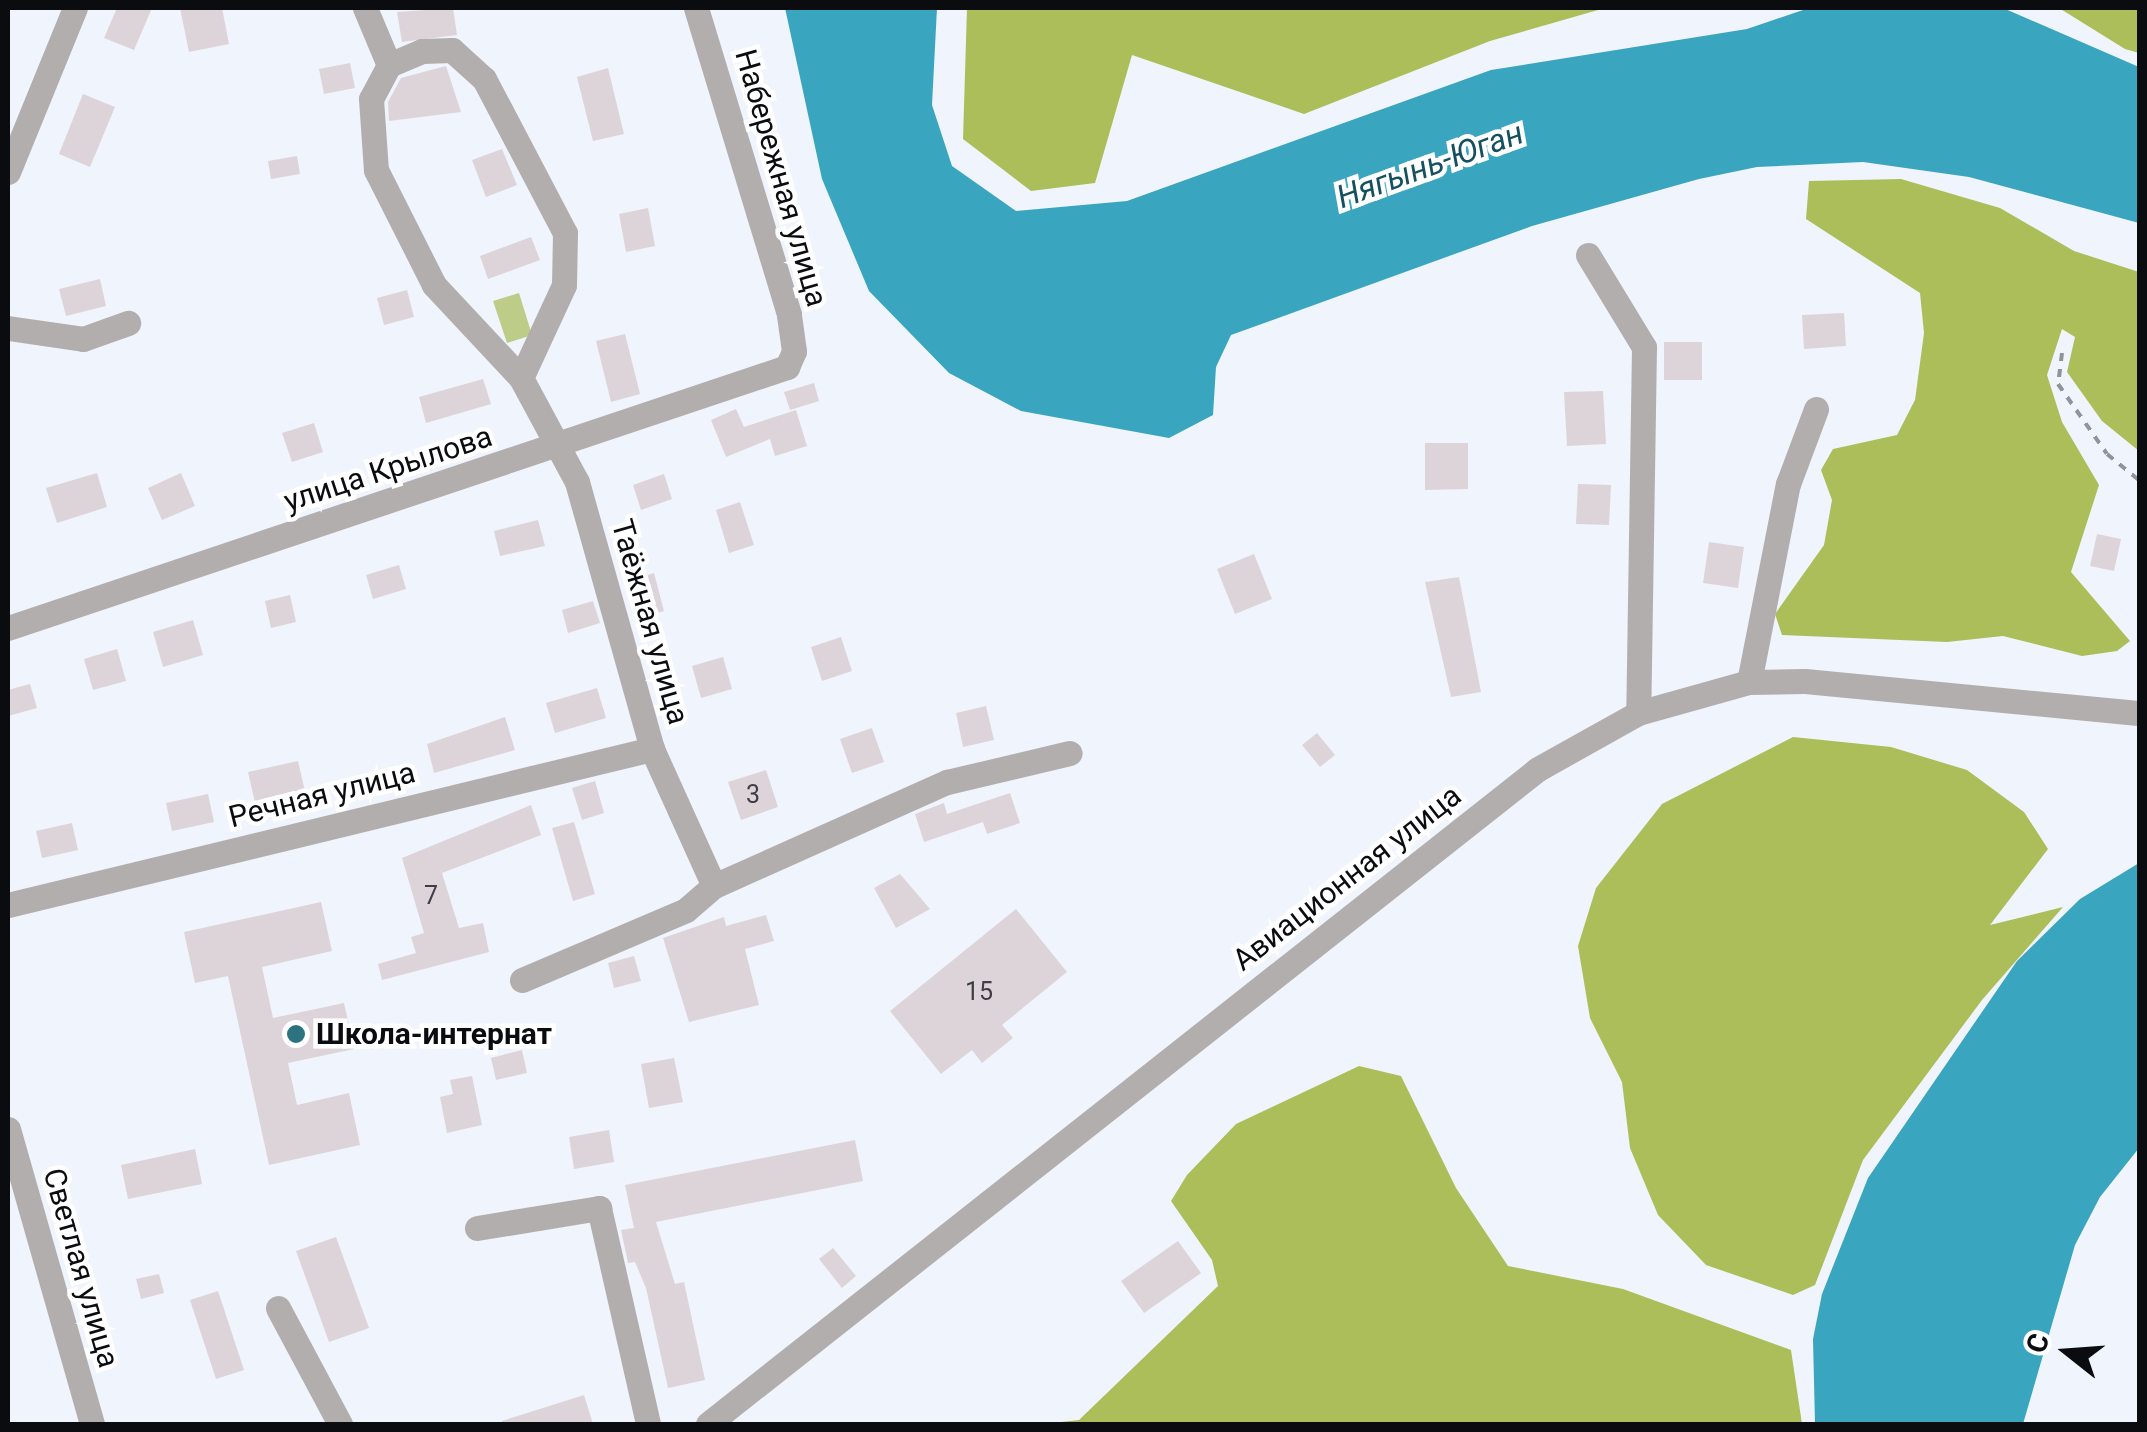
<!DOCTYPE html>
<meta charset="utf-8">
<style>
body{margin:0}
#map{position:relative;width:2147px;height:1432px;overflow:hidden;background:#f0f4fc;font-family:Roboto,sans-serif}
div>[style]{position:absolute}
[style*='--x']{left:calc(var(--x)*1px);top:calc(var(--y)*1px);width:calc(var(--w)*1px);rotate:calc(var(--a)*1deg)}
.green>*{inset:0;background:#bdcc87}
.forest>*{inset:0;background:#abbe5a}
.water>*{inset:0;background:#3aa5be}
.building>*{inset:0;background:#ddd4da}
.path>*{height:4px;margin-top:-2px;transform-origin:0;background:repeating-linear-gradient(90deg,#909399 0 8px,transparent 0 16px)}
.minor>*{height:25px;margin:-12.5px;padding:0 12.5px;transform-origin:12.5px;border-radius:12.5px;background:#b3aeae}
.dots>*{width:28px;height:28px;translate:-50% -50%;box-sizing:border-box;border:5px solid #fff;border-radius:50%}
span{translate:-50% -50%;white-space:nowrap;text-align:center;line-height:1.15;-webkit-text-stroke:9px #fff;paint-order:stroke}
.number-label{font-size:25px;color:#403e42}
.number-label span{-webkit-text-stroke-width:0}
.street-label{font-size:30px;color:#0b0c0f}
.poi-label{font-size:30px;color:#0b0c0f;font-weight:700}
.left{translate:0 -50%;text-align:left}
.water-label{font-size:32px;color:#14505d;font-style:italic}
.frame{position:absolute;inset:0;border:10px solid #0b0c0f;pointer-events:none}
.north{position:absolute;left:2017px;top:1302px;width:100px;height:100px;-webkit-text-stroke:8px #fff;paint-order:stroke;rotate:287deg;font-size:28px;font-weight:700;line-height:40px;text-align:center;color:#0b0c0f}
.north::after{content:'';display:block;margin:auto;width:35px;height:45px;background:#0b0c0f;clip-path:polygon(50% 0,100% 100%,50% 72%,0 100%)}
</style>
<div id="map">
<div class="green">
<i style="clip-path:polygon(519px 293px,532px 335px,507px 343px,493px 301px)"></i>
</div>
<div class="forest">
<i style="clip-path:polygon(967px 8px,1605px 8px,1490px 41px,1304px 114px,1132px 55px,1095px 183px,1031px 191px,963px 139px)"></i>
<i style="clip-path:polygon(2059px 8px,2139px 8px,2139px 53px,2125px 49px)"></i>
<i style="clip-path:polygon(1901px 179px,2000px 208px,2074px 251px,2139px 272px,2139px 451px,2102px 421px,2067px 372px,2075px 337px,2062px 329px,2047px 375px,2062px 422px,2099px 485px,2071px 572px,2130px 641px,2117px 651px,2082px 656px,2003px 636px,1947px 642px,1782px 635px,1775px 614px,1824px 545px,1832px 500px,1821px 470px,1833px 449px,1897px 435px,1915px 400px,1924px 333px,1920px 293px,1806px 219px,1809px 181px)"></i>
<i style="clip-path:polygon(1793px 737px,1891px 747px,1967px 770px,2024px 812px,2048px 849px,1990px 925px,2063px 907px,1982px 1000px,1863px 1160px,1815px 1285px,1793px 1295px,1706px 1265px,1658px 1215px,1630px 1148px,1622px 1082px,1590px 1018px,1578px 946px,1596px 888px,1662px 804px)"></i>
<i style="clip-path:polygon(1359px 1066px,1401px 1076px,1456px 1188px,1508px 1266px,1623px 1289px,1791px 1350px,1802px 1424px,1043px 1424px,1079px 1420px,1218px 1286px,1212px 1260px,1171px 1201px,1187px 1175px,1236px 1124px)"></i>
</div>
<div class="water">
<i style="clip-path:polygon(785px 8px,937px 8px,932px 105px,952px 166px,1016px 211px,1127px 201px,1491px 70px,1747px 29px,1809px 8px,2003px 8px,2139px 67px,2139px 223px,1969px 177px,1863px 162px,1757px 167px,1699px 179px,1532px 226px,1231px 335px,1216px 367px,1213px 415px,1169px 438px,1021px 411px,949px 373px,869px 291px,822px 179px)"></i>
<i style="clip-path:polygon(2139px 863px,2139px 1148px,2100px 1197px,2075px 1245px,2023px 1424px,1815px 1424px,1813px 1339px,1822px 1294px,1868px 1178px,2017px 961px,2080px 899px)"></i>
</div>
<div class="building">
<i style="clip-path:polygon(117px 8px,152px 8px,134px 50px,104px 38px)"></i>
<i style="clip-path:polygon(180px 8px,222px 8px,229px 44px,189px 52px)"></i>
<i style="clip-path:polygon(453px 8px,457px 35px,402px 42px,397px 12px)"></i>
<i style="clip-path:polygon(350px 63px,355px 88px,324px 94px,319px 69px)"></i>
<i style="clip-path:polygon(446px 66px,461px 112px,389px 121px,388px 102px,401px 78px)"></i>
<i style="clip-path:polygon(608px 68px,624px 134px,593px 141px,577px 77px)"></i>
<i style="clip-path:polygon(83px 94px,115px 107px,90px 167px,59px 154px)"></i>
<i style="clip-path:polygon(502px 149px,517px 185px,486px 197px,472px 160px)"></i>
<i style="clip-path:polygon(297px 156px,300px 174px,271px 179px,268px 161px)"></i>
<i style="clip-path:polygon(648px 208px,655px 246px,626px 252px,619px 214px)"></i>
<i style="clip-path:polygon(531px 237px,540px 260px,488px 279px,480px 256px)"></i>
<i style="clip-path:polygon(100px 279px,106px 306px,66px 316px,59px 289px)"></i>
<i style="clip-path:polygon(407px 290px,414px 317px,384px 325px,377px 298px)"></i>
<i style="clip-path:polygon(1844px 313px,1846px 346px,1804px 349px,1802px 315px)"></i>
<i style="clip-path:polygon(625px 334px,640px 394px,611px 402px,596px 341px)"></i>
<i style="clip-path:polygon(1664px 342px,1702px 342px,1702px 380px,1664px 380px)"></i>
<i style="clip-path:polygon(483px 379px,491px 404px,426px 423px,419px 397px)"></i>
<i style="clip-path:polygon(814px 383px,819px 401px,790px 410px,784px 392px)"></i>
<i style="clip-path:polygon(1603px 391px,1606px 444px,1567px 446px,1564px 392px)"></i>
<i style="clip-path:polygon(736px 409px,744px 427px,796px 410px,807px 446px,775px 456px,770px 439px,726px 457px,711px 420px)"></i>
<i style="clip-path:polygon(314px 423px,323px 452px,292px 462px,282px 433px)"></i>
<i style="clip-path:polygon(1425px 443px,1468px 443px,1468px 489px,1425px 490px)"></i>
<i style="clip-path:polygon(97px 473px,107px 507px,57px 523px,46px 488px)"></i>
<i style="clip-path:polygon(181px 473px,195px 506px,162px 520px,148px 488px)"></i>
<i style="clip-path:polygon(664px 474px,672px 499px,641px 510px,633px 485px)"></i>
<i style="clip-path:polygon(1578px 484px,1611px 485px,1609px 525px,1576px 524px)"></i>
<i style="clip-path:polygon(740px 502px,754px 545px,729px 553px,716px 510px)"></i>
<i style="clip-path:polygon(538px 520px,545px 546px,500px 556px,494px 531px)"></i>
<i style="clip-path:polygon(2097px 534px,2121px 539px,2114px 571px,2090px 566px)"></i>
<i style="clip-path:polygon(1709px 542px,1744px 547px,1738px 588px,1703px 583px)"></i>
<i style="clip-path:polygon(1254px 554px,1272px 599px,1235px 614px,1217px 569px)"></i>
<i style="clip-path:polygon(399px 565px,406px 589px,373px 599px,366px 575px)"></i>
<i style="clip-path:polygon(654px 573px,664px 611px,641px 618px,631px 580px)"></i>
<i style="clip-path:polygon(1459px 577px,1481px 692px,1451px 697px,1425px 582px)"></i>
<i style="clip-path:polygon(290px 595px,296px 622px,271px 628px,265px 601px)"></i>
<i style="clip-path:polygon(593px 601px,600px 623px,568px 633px,562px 610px)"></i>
<i style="clip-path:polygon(193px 620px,203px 655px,163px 667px,153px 632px)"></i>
<i style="clip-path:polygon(841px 637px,852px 671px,822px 681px,811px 647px)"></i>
<i style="clip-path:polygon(117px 649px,126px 681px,93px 690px,84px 659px)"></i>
<i style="clip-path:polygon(723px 657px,732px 689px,701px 698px,692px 666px)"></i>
<i style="clip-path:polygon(30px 684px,37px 708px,8px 716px,8px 690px)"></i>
<i style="clip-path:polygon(597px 688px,606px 718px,555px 733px,546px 703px)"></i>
<i style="clip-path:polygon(986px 706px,994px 740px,963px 747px,956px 713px)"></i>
<i style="clip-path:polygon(505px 717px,515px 750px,434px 773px,427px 744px)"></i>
<i style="clip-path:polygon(872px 728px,884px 762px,852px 773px,840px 739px)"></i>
<i style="clip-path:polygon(1317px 733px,1335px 755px,1320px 767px,1302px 745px)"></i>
<i style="clip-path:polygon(298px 761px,306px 796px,256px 807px,248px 772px)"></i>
<i style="clip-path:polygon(766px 770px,778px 807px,741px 820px,728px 782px)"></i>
<i style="clip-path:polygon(595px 781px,604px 813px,582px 820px,572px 788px)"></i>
<i style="clip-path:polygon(1010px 793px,1020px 823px,987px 834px,983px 822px,924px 842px,915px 814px,944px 803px,947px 814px)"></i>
<i style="clip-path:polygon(208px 794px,214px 822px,172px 831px,166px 803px)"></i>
<i style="clip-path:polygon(531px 805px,541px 835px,442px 873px,459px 928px,483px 923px,489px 952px,382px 980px,378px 964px,416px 953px,411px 937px,424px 933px,402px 858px)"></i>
<i style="clip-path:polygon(574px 822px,595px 894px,573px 901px,552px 828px)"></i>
<i style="clip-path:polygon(72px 823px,78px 850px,42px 858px,36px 831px)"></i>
<i style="clip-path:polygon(900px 874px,930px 909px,896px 928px,874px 888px)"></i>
<i style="clip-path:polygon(321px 902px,332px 951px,262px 967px,273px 1018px,344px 1003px,354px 1049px,288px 1063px,297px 1105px,349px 1093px,360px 1145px,269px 1165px,228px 976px,195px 983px,184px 932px)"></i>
<i style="clip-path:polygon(1016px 909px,1067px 972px,1002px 1025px,1013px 1038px,982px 1063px,972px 1050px,941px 1074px,890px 1011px)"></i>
<i style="clip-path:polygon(766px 915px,774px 941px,745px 949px,759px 1005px,689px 1022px,663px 938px,724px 917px,726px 926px)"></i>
<i style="clip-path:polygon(634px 956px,641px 981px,614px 988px,608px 963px)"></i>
<i style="clip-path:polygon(522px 1050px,527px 1073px,496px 1080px,491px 1058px)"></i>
<i style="clip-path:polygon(674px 1058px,683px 1102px,649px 1108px,641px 1064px)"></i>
<i style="clip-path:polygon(472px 1076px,482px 1125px,447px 1133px,440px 1097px,453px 1094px,450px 1080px)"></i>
<i style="clip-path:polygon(609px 1130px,614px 1162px,574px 1169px,569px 1137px)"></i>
<i style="clip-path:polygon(855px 1140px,863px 1181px,656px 1222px,675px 1284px,684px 1282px,705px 1380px,668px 1388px,646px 1288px,635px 1262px,628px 1263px,621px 1230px,634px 1228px,625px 1185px)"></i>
<i style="clip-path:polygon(195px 1149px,202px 1184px,128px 1199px,121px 1165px)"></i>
<i style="clip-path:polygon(336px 1237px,369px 1328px,329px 1342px,296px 1251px)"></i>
<i style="clip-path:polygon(1178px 1241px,1201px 1273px,1144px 1313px,1121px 1281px)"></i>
<i style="clip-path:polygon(833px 1248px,856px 1276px,842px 1288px,819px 1259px)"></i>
<i style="clip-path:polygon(159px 1274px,164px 1293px,141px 1299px,136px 1279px)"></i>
<i style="clip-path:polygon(218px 1291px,244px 1370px,216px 1379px,190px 1300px)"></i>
<i style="clip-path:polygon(584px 1395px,593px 1424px,502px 1424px,502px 1421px)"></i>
</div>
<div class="path">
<i style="--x:2062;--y:353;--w:31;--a:97"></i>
<i style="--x:2058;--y:384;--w:85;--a:55"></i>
<i style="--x:2107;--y:454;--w:43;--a:39.3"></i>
<i style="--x:2139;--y:570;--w:1;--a:0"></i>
</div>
<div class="minor">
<i style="--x:365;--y:8;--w:62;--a:67.2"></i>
<i style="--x:8;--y:172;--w:177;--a:-67.8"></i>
<i style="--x:1588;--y:255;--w:108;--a:58.7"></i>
<i style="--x:1644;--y:347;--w:366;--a:90.9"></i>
<i style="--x:8;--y:328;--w:76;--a:8.3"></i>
<i style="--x:83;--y:339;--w:48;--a:-19.6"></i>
<i style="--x:521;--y:378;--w:102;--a:-65.2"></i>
<i style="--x:564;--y:285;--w:52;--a:-88.9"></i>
<i style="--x:565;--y:233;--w:174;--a:-117.7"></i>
<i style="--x:484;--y:79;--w:43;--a:-137.8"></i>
<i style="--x:452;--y:50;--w:30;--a:178"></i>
<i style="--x:422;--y:51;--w:36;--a:157"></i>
<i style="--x:389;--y:65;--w:38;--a:118"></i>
<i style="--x:371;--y:99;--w:71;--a:86"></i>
<i style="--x:376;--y:170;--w:129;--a:63.2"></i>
<i style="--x:434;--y:285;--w:127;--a:46.9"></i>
<i style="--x:521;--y:378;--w:118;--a:61.7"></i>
<i style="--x:577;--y:482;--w:277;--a:74.3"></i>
<i style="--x:652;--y:749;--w:150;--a:65.7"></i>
<i style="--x:714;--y:886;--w:255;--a:-24.1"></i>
<i style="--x:947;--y:782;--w:126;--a:-13.3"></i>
<i style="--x:8;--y:628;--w:822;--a:-18.52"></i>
<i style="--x:787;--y:367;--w:17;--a:-66"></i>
<i style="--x:794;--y:351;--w:37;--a:-98"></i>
<i style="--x:789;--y:314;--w:320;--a:-106.9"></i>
<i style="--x:1749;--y:682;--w:202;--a:-78.9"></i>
<i style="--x:1788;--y:484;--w:80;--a:-69.5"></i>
<i style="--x:8;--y:905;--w:663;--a:-13.62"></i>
<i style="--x:522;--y:980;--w:178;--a:-23.1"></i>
<i style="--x:686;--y:910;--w:37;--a:-41"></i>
<i style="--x:8;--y:1129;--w:307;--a:74.1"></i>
<i style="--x:477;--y:1228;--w:124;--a:-9.3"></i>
<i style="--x:599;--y:1208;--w:221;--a:77.2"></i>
<i style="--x:278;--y:1308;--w:132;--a:61.9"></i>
<i style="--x:708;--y:1424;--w:1057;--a:-38.28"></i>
<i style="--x:1538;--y:769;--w:115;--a:-29.2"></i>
<i style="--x:1638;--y:713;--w:115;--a:-15.6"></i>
<i style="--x:1749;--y:682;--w:56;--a:-1"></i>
<i style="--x:1805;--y:681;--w:337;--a:5.5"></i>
</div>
<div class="dots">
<i style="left:296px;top:1034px;background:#2c727f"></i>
</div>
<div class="number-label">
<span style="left:753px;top:795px">3</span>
<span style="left:431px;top:896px">7</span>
<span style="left:979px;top:992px">15</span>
</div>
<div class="street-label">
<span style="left:781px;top:178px;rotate:74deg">Набережная улица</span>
<span style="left:388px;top:469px;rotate:-18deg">улица Крылова</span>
<span style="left:650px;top:622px;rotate:74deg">Таёжная улица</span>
<span style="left:322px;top:795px;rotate:-14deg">Речная улица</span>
<span style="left:1347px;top:878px;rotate:-38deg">Авиационная улица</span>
<span style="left:81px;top:1268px;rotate:74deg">Светлая улица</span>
</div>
<div class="poi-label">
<span class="left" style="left:316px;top:1034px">Школа-интернат</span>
</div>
<div class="water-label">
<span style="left:1430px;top:165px;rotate:-20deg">Нягынь-Юган</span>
</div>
<div class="frame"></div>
<div class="north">С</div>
</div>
